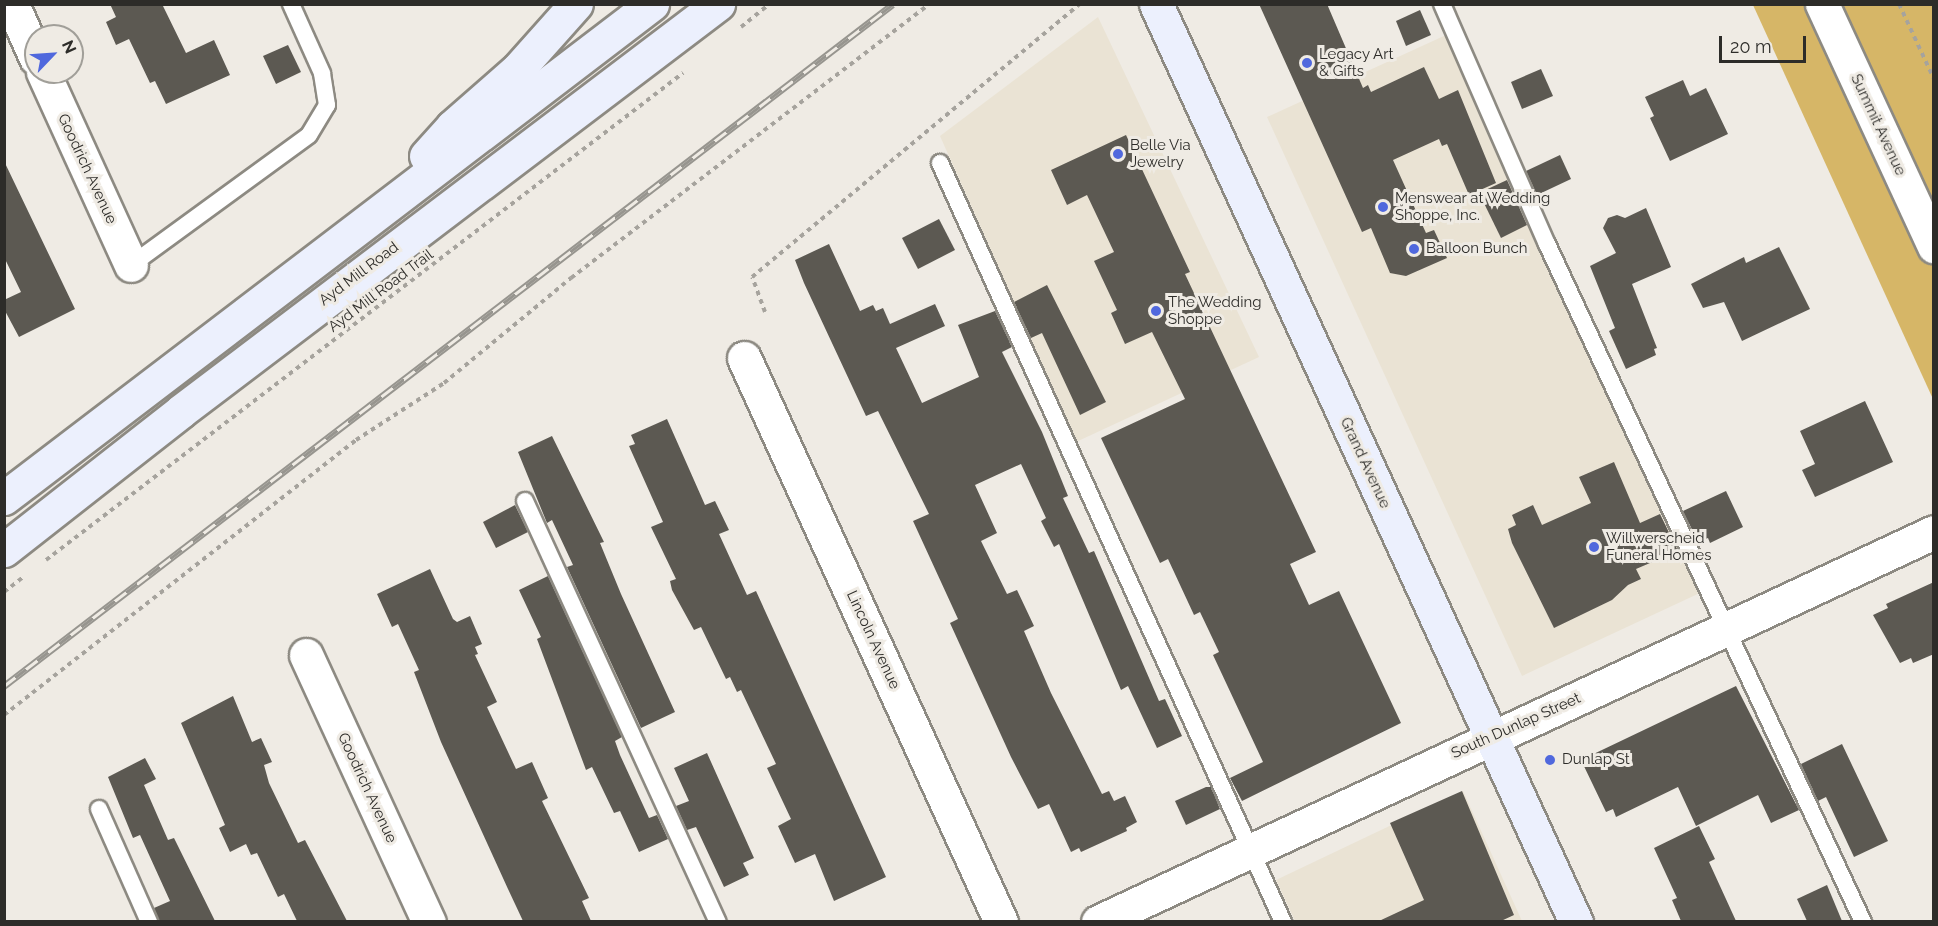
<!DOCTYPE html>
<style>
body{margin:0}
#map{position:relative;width:1938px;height:926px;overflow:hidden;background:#efebe4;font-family:Raleway,sans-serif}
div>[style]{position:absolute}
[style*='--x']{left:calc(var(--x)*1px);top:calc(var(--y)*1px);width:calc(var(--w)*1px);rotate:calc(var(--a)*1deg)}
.built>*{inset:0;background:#eae3d4}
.green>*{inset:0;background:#d6b667}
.building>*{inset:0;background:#5c5952}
.path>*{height:4px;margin-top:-2px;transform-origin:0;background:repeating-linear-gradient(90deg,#a6a39d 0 4.5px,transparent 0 9px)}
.roads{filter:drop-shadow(2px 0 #8d8a82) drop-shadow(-2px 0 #8d8a82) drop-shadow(0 2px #8d8a82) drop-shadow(0 -2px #8d8a82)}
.service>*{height:16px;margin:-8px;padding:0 8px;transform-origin:8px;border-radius:8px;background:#fff}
.minor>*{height:33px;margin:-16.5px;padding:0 16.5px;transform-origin:16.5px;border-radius:16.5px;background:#fff}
.tertiary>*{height:33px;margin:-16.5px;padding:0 16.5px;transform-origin:16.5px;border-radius:16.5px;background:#fff}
.secondary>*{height:33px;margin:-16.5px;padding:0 16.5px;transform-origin:16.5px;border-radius:16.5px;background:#ecf0fd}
.rail>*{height:7px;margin-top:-3.5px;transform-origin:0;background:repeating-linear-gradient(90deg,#efebe4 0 14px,#97958f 0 28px);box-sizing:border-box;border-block:2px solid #97958f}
.dots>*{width:16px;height:16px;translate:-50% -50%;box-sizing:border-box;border:3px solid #efebe4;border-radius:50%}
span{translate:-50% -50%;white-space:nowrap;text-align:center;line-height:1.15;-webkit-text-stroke:6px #efebe4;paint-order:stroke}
.poi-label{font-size:15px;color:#2d2c29}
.left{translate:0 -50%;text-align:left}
.street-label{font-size:15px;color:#2d2c29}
.frame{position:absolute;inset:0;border:6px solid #2d2c29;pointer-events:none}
.north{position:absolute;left:24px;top:24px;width:60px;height:60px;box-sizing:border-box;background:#efebe4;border:2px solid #a19f99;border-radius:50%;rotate:65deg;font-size:16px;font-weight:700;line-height:24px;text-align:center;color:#2d2c29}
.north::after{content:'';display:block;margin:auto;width:21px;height:27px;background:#5068dd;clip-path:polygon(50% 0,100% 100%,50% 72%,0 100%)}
.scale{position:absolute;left:1719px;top:36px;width:87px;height:27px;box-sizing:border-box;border:3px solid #2d2c29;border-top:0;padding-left:8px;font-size:18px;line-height:21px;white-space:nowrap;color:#2d2c29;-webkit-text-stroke:4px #efebe4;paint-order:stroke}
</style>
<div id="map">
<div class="built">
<i style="clip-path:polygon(1098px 17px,1259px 357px,1076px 442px,940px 136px)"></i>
<i style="clip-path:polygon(1446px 35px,1702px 592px,1522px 676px,1267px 117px)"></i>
<i style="clip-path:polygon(1463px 791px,1522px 921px,1295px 921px,1276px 880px)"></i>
</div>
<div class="green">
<i style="clip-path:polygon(1753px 5px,1933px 5px,1933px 399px)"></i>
</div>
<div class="building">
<i style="clip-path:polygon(110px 4px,162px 4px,186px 53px,214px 40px,230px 75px,166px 104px,155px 81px,150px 83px,129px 39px,116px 45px,106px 22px,116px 17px)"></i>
<i style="clip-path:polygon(1259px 4px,1327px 4px,1363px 88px,1368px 85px,1371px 92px,1424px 67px,1439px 99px,1458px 90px,1496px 183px,1469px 195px,1447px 144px,1442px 146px,1439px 139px,1393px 160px,1426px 233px,1434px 230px,1447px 258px,1406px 276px,1390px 273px,1371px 228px,1362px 232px)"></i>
<i style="clip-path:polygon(1420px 10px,1431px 35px,1406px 46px,1396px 21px)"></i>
<i style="clip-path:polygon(288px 45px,301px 72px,276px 84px,263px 56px)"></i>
<i style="clip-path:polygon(1541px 69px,1553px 96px,1522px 109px,1511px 82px)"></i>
<i style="clip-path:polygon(1683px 80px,1690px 96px,1706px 88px,1728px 134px,1670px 161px,1650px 118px,1654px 116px,1645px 97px)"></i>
<i style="clip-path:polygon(1126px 135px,1190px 272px,1185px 274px,1316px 552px,1290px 564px,1309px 605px,1339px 591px,1401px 723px,1242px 801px,1230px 778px,1263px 762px,1213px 655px,1219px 652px,1200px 612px,1194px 615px,1168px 559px,1160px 563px,1101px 438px,1185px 399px,1152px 332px,1125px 344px,1111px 313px,1117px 310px,1094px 261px,1114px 252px,1087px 195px,1067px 205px,1051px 170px)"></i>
<i style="clip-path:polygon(1560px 155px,1571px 179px,1537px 195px,1526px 171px)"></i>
<i style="clip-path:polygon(4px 161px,75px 309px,19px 337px,4px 309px,4px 300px,21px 292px,4px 257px)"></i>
<i style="clip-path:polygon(1507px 180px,1527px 225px,1501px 238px,1479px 193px)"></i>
<i style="clip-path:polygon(1646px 208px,1671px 267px,1632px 284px,1657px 348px,1654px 349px,1656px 355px,1626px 369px,1609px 331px,1615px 328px,1590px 266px,1616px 253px,1603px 228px,1608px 218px,1617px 215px,1625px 218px)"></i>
<i style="clip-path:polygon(939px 219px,955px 250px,918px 269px,902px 238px)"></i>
<i style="clip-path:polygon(829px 244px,860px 311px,873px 305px,876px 311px,883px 308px,890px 324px,935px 304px,945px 326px,896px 348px,922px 403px,979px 377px,958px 325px,995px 311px,1012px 347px,1002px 352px,1042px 432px,1068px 496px,1063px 498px,1089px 553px,1094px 551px,1159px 701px,1165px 699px,1182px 736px,1157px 748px,1128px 686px,1121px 690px,1059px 544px,1054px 547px,1041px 521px,1046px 518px,1021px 464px,975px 485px,997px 533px,981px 541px,1007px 594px,1017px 590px,1034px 626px,1024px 631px,1051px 693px,1102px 794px,1109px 791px,1114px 801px,1125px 796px,1137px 822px,1126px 828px,1127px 831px,1081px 852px,1079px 848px,1071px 852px,1049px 804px,1038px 809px,1011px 757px,950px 623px,958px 619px,913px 521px,929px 514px,878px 411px,866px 416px,804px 283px,795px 260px)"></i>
<i style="clip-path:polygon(1779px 247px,1810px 309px,1742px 341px,1724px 302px,1703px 308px,1691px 284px,1744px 257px,1746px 263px)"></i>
<i style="clip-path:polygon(1047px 285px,1106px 402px,1080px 415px,1042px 333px,1031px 338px,1014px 302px)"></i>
<i style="clip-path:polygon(1865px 401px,1893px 462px,1815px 497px,1802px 470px,1815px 464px,1800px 431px)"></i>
<i style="clip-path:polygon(667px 419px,705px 505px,715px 501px,729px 530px,719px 534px,747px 595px,756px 591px,886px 877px,834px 901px,815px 854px,795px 863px,778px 826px,791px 819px,767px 768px,776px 764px,741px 690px,737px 692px,730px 677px,726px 679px,701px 627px,694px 630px,672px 590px,670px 581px,676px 579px,651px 527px,663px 522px,629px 446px,635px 444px,631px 435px)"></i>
<i style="clip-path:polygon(552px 436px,604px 542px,600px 543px,621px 594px,675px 712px,641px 728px,567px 567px,573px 565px,552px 520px,547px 523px,518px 452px)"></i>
<i style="clip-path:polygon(1614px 462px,1640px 523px,1660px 514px,1678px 551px,1636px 569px,1641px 579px,1628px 585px,1612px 600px,1554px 628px,1512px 543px,1508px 529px,1516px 525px,1512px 515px,1533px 505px,1542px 525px,1591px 503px,1579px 477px)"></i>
<i style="clip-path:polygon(1726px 491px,1743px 527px,1710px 543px,1708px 538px,1698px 542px,1683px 511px)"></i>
<i style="clip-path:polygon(515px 505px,528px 532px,496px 548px,483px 522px)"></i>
<i style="clip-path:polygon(430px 569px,453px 619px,457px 622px,470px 616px,482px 644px,475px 647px,478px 654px,475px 655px,497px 702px,487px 707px,516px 769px,532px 762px,548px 798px,542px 801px,589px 898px,582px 901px,591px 921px,523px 921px,508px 889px,441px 742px,414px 672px,419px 670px,398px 624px,392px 627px,377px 594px)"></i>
<i style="clip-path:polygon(548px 576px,622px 737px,615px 741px,620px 755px,649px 818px,657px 815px,668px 839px,639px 852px,620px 811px,614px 813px,592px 767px,586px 770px,537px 639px,541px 637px,519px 590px)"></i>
<i style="clip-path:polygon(1934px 582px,1934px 654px,1913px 663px,1911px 658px,1900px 663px,1873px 615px,1888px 608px,1886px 604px)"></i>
<i style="clip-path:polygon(1736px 686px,1799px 810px,1771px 823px,1758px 795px,1696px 826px,1678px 787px,1616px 817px,1613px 809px,1606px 812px,1581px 760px)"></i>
<i style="clip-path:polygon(233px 696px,252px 742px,261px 738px,272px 762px,264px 765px,269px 783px,298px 843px,305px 840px,347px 921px,297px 921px,284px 894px,278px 897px,257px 853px,251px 855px,246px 844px,230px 852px,219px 828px,225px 825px,181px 723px)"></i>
<i style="clip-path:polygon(1842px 744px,1888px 841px,1854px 857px,1826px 797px,1818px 801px,1801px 764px)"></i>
<i style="clip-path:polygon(707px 753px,754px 858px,743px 863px,749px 875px,724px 887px,696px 827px,687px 830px,676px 806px,689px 801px,674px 768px)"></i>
<i style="clip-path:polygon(145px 758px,156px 779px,144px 785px,168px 840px,174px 838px,215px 921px,159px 921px,154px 908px,170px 901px,140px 835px,133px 838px,108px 777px)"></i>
<i style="clip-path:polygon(1206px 787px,1211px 787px,1220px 809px,1186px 825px,1175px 801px)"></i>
<i style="clip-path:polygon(1462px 791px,1514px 915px,1501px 921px,1379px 921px,1424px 900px,1390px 823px)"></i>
<i style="clip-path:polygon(1699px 826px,1715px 859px,1709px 862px,1736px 921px,1681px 921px,1672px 900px,1677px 898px,1654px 848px)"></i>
<i style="clip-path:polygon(1827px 885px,1842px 921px,1807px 921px,1797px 899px)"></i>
</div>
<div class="path">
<i style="--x:1899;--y:4;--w:83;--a:65"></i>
<i style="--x:741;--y:27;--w:36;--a:-39"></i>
<i style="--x:765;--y:312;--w:37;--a:-110"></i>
<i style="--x:752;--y:277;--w:427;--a:-39.8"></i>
<i style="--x:46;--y:560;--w:802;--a:-37.4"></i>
<i style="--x:4;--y:592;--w:24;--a:-38"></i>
<i style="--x:4;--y:715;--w:447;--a:-38"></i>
<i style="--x:356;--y:440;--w:105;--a:-32.9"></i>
<i style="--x:444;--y:383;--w:165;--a:-39.6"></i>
<i style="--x:571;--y:278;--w:451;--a:-37.4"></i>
</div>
<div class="roads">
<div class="service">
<i style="--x:1442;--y:4;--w:262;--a:66.4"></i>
<i style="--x:1547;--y:244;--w:748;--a:65.01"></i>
<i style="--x:940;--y:163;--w:833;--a:65.68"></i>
<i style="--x:131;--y:265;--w:220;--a:-36.1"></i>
<i style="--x:309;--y:135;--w:35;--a:-59"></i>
<i style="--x:327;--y:105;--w:32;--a:-99"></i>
<i style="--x:322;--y:73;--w:76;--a:-114.2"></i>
<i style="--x:525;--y:501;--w:463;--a:65.4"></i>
<i style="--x:99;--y:809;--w:124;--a:66.1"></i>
</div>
<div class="minor">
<i style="--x:12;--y:4;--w:59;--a:66"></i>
<i style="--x:43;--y:72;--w:212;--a:65.5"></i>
<i style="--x:744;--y:358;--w:620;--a:65.5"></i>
<i style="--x:306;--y:655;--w:294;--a:65.3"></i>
<i style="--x:1098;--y:922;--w:922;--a:-25.01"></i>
</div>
<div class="tertiary">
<i style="--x:1822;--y:4;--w:267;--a:65.2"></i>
</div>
<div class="secondary">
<i style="--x:1156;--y:4;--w:1010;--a:65.42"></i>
<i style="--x:426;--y:156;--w:39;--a:-48"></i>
<i style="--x:452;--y:127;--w:88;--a:-41.3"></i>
<i style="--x:518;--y:69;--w:87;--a:-48.3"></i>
<i style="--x:4;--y:498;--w:815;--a:-37.32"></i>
<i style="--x:4;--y:550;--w:225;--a:-38.1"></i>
<i style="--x:181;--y:411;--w:674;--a:-37.16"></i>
</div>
</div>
<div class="rail">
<i style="--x:4;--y:686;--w:1120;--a:-37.49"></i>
</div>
<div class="dots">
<i style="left:1307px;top:63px;background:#5068dd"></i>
<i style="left:1118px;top:154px;background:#5068dd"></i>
<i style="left:1383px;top:207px;background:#5068dd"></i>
<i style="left:1414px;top:249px;background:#5068dd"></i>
<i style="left:1156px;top:311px;background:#5068dd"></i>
<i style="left:1594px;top:547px;background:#5068dd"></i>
<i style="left:1550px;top:760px;background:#5068dd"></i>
</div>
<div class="poi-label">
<span class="left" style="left:1319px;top:63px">Legacy Art<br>&amp; Gifts</span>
<span class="left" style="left:1130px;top:154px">Belle Via<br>Jewelry</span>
<span class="left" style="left:1395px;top:207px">Menswear at Wedding<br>Shoppe, Inc.</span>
<span class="left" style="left:1426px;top:249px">Balloon Bunch</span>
<span class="left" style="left:1168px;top:311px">The Wedding<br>Shoppe</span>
<span class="left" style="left:1606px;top:547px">Willwerscheid<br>Funeral Homes</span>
<span class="left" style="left:1562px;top:760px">Dunlap St</span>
</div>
<div class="street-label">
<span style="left:1878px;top:125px;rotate:65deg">Summit Avenue</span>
<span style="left:87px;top:169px;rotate:65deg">Goodrich Avenue</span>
<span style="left:359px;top:274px;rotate:-37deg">Ayd Mill Road</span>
<span style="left:381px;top:291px;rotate:-37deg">Ayd Mill Road Trail</span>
<span style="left:1365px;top:463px;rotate:65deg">Grand Avenue</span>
<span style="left:873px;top:640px;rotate:65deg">Lincoln Avenue</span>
<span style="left:1516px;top:726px;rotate:-24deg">South Dunlap Street</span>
<span style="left:367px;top:788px;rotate:65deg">Goodrich Avenue</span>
</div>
<div class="frame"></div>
<div class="north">N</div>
<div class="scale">20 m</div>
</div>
